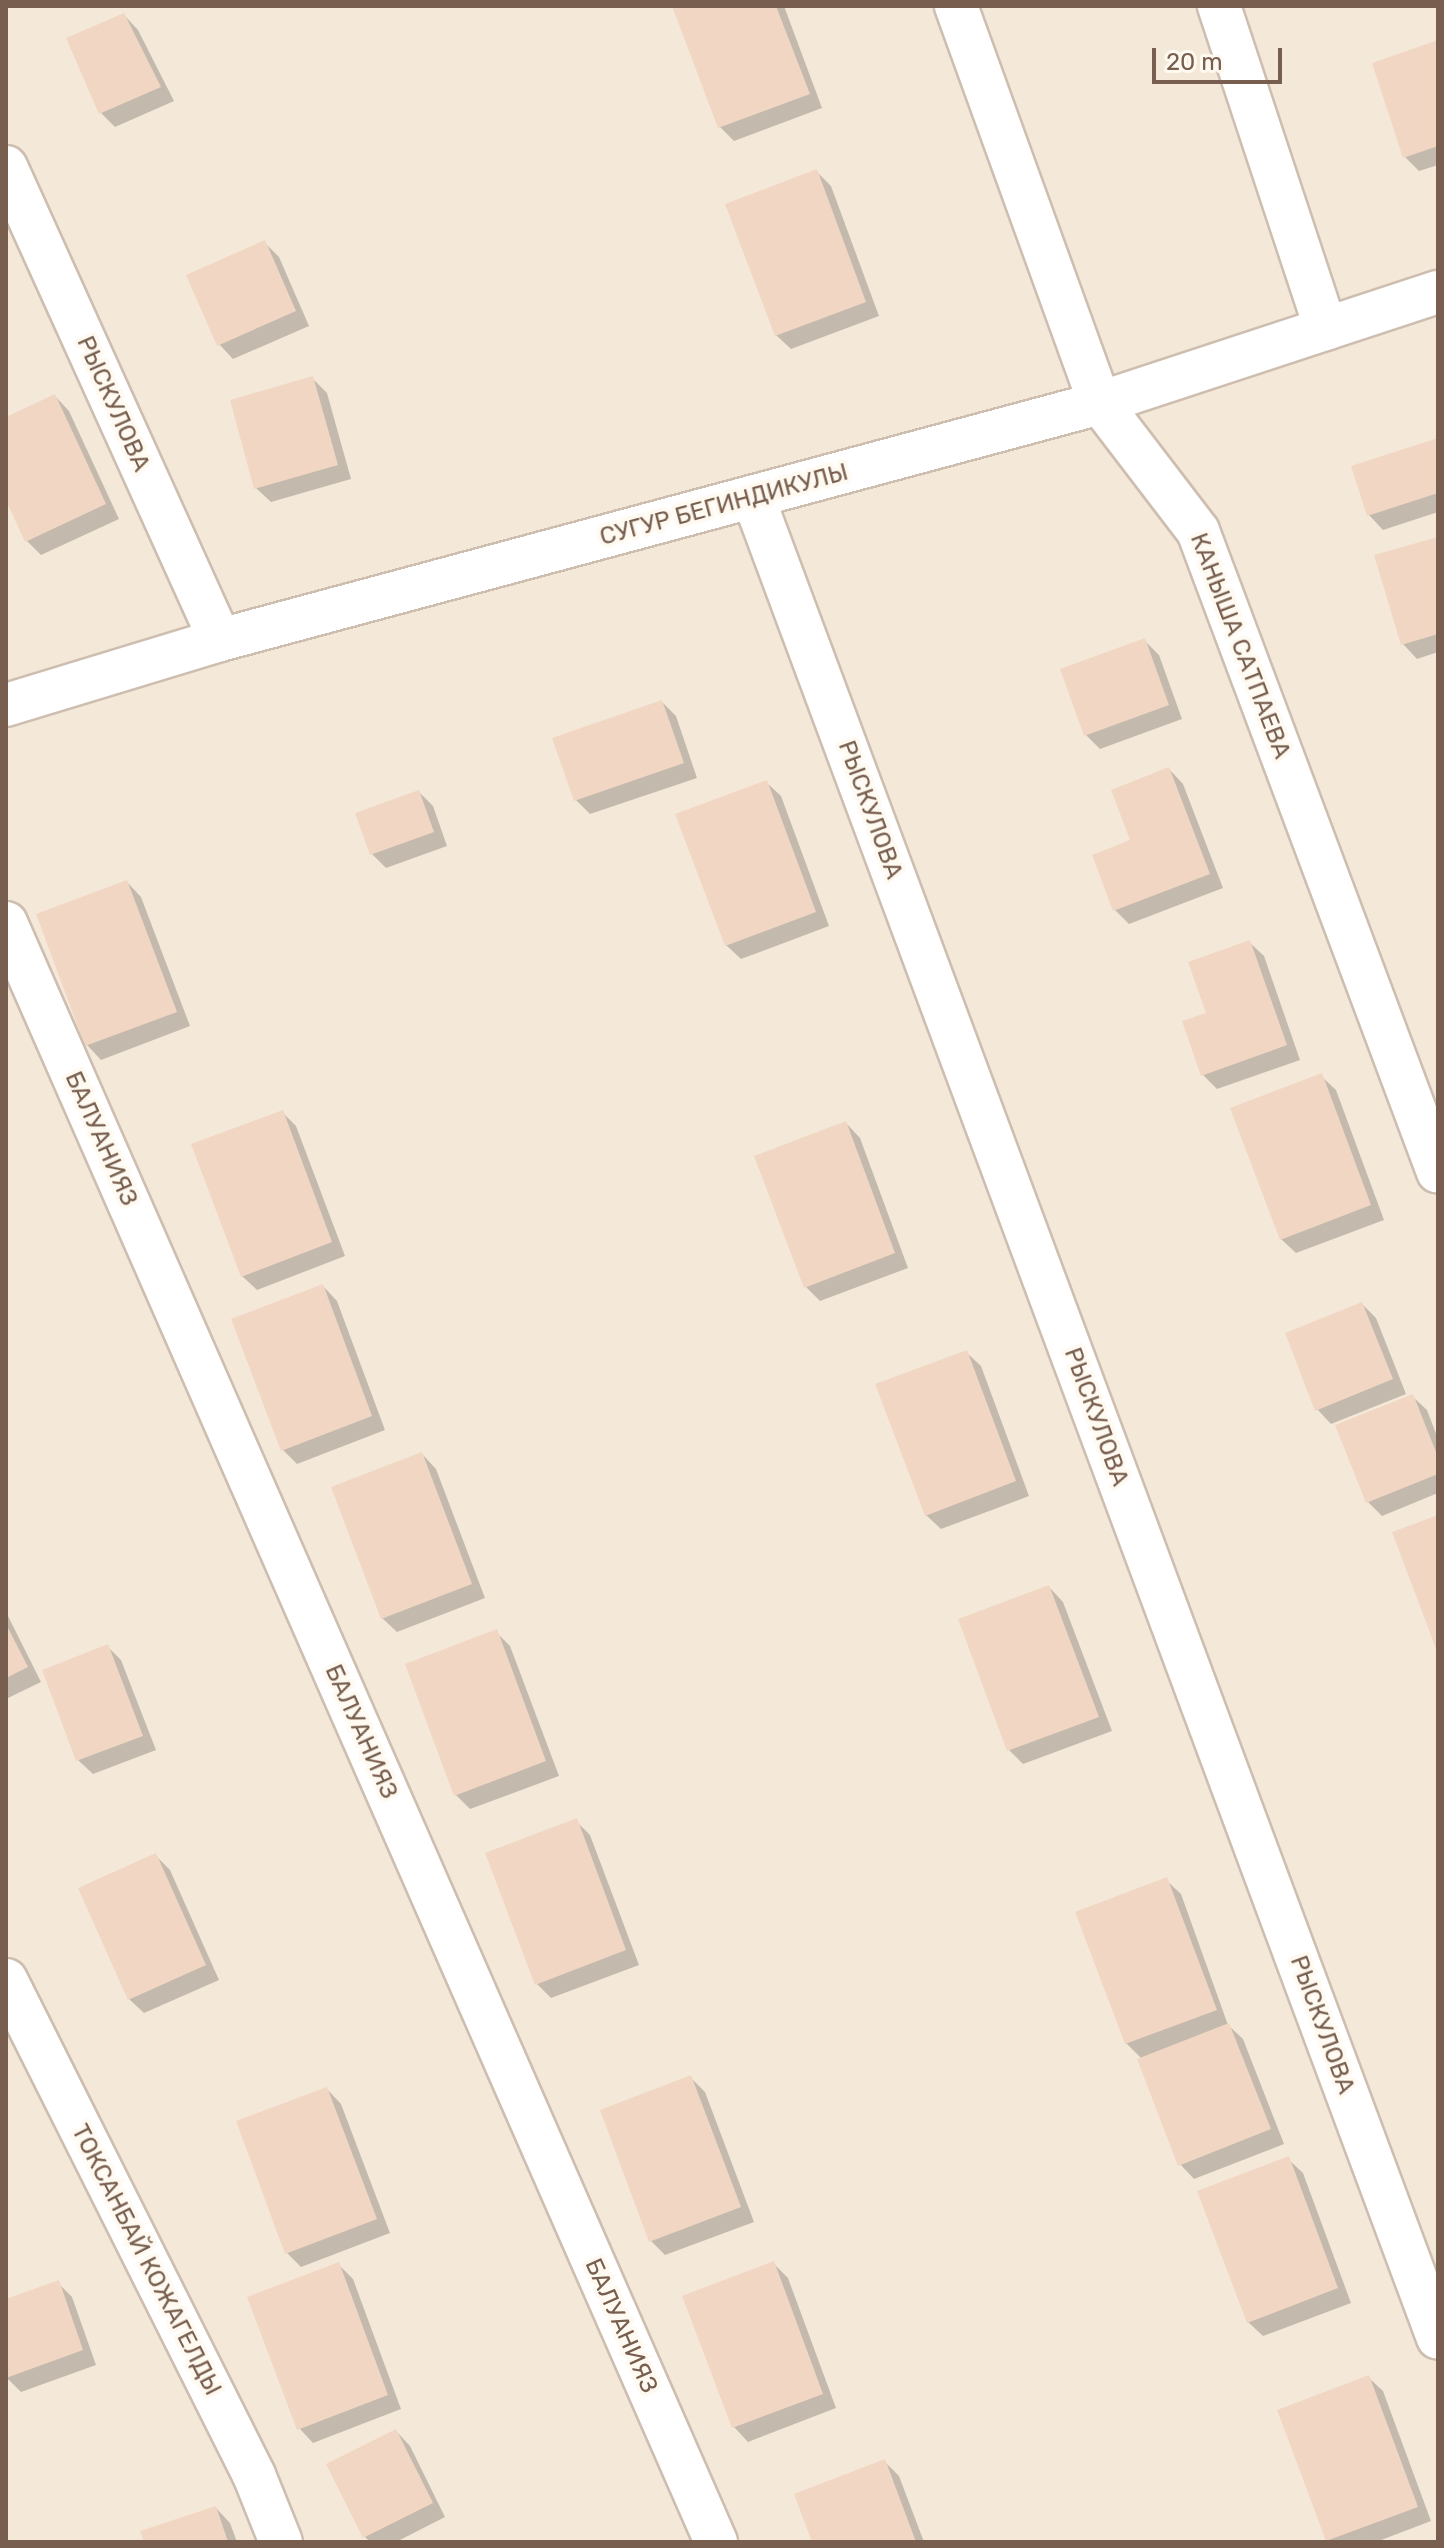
<!DOCTYPE html>
<meta charset="utf-8">
<style>
body{margin:0}
#map{position:relative;width:1444px;height:2548px;overflow:hidden;background:#fcf6eb;font-family:Rubik,sans-serif}
div>[style]{position:absolute}
[style*='--x']{left:calc(var(--x)*1px);top:calc(var(--y)*1px);width:calc(var(--w)*1px);rotate:calc(var(--a)*1deg)}
.residential>*{inset:0;background:#f4e8d9}
.shadow>*{inset:0;background:#0003}
.building>*{inset:0;background:#f1d7c3}
.roads{filter:drop-shadow(2px 0 #cebeb0) drop-shadow(-2px 0 #cebeb0) drop-shadow(0 2px #cebeb0) drop-shadow(0 -2px #cebeb0)}
.minor>*{height:42px;margin:-21px;padding:0 21px;transform-origin:21px;border-radius:21px;background:#fff}
span{translate:-50% -50%;white-space:nowrap;text-align:center;line-height:1.15;-webkit-text-stroke:8px #fffaf1;paint-order:stroke}
.street-label{font-size:24px;color:#775e4e}
.frame{position:absolute;inset:0;border:8px solid #775e4e;pointer-events:none}
.scale{position:absolute;left:1152px;top:48px;width:130px;height:36px;box-sizing:border-box;border:4px solid #775e4e;border-top:0;padding-left:10px;font-size:24px;line-height:28px;white-space:nowrap;color:#775e4e;-webkit-text-stroke:6px #fffaf1;paint-order:stroke}
</style>
<div id="map">
<div class="residential">
<i style="clip-path:polygon(6px 6px,1438px 6px,1438px 2542px,6px 2542px)"></i>
</div>
<div class="shadow">
<i style="clip-path:polygon(674px 6px,784px 6px,822px 108px,734px 141px,720px 127px)"></i>
<i style="clip-path:polygon(124px 15px,138px 30px,174px 101px,115px 127px,100px 112px)"></i>
<i style="clip-path:polygon(1438px 43px,1438px 165px,1419px 171px,1405px 157px)"></i>
<i style="clip-path:polygon(817px 172px,831px 186px,879px 316px,791px 349px,776px 335px)"></i>
<i style="clip-path:polygon(265px 243px,279px 257px,309px 326px,233px 359px,219px 344px)"></i>
<i style="clip-path:polygon(313px 379px,327px 393px,351px 479px,271px 502px,256px 488px)"></i>
<i style="clip-path:polygon(55px 396px,69px 411px,119px 519px,41px 555px,27px 541px,6px 496px,6px 419px)"></i>
<i style="clip-path:polygon(1438px 440px,1438px 512px,1383px 530px,1369px 515px)"></i>
<i style="clip-path:polygon(1438px 539px,1438px 652px,1417px 659px,1403px 644px)"></i>
<i style="clip-path:polygon(1145px 641px,1159px 655px,1182px 719px,1100px 749px,1086px 735px)"></i>
<i style="clip-path:polygon(662px 702px,676px 716px,697px 778px,590px 814px,576px 800px)"></i>
<i style="clip-path:polygon(1169px 769px,1183px 784px,1223px 888px,1129px 924px,1115px 910px)"></i>
<i style="clip-path:polygon(766px 782px,781px 796px,829px 926px,741px 959px,726px 945px)"></i>
<i style="clip-path:polygon(419px 792px,433px 806px,447px 846px,386px 868px,372px 854px)"></i>
<i style="clip-path:polygon(127px 882px,141px 897px,190px 1026px,101px 1060px,87px 1045px)"></i>
<i style="clip-path:polygon(1249px 942px,1264px 956px,1300px 1060px,1217px 1089px,1203px 1075px)"></i>
<i style="clip-path:polygon(1321px 1076px,1336px 1090px,1384px 1220px,1296px 1253px,1281px 1239px)"></i>
<i style="clip-path:polygon(282px 1112px,296px 1126px,345px 1256px,257px 1290px,242px 1276px)"></i>
<i style="clip-path:polygon(846px 1123px,860px 1138px,908px 1268px,820px 1301px,806px 1287px)"></i>
<i style="clip-path:polygon(323px 1286px,337px 1301px,385px 1430px,297px 1464px,282px 1449px)"></i>
<i style="clip-path:polygon(1362px 1304px,1376px 1318px,1406px 1394px,1331px 1424px,1317px 1409px)"></i>
<i style="clip-path:polygon(966px 1352px,981px 1366px,1029px 1496px,941px 1529px,926px 1515px)"></i>
<i style="clip-path:polygon(1412px 1396px,1427px 1410px,1438px 1439px,1438px 1493px,1382px 1516px,1368px 1502px)"></i>
<i style="clip-path:polygon(422px 1454px,436px 1469px,485px 1598px,397px 1632px,382px 1618px)"></i>
<i style="clip-path:polygon(1049px 1587px,1063px 1602px,1112px 1731px,1023px 1764px,1009px 1750px)"></i>
<i style="clip-path:polygon(6px 1612px,41px 1682px,6px 1699px)"></i>
<i style="clip-path:polygon(496px 1632px,510px 1646px,559px 1776px,470px 1809px,456px 1795px)"></i>
<i style="clip-path:polygon(107px 1646px,121px 1660px,156px 1750px,93px 1774px,78px 1760px)"></i>
<i style="clip-path:polygon(576px 1821px,590px 1835px,639px 1965px,551px 1998px,536px 1983px)"></i>
<i style="clip-path:polygon(156px 1856px,170px 1870px,219px 1980px,144px 2013px,129px 1999px)"></i>
<i style="clip-path:polygon(1166px 1880px,1181px 1894px,1228px 2025px,1243px 2039px,1284px 2144px,1194px 2179px,1180px 2164px,1142px 2059px,1126px 2043px)"></i>
<i style="clip-path:polygon(691px 2078px,705px 2092px,754px 2222px,665px 2255px,651px 2241px)"></i>
<i style="clip-path:polygon(327px 2089px,341px 2104px,390px 2233px,301px 2267px,286px 2252px)"></i>
<i style="clip-path:polygon(1288px 2159px,1303px 2173px,1351px 2303px,1263px 2336px,1248px 2322px)"></i>
<i style="clip-path:polygon(774px 2264px,788px 2278px,836px 2408px,748px 2442px,734px 2427px,685px 2297px)"></i>
<i style="clip-path:polygon(339px 2265px,353px 2279px,401px 2409px,313px 2443px,299px 2428px)"></i>
<i style="clip-path:polygon(58px 2283px,72px 2297px,96px 2365px,21px 2392px,6px 2377px,6px 2301px)"></i>
<i style="clip-path:polygon(1368px 2377px,1383px 2391px,1431px 2521px,1376px 2542px,1330px 2542px,1279px 2411px)"></i>
<i style="clip-path:polygon(396px 2431px,410px 2446px,445px 2517px,396px 2542px,370px 2542px,364px 2536px)"></i>
<i style="clip-path:polygon(885px 2462px,899px 2476px,924px 2542px,814px 2542px)"></i>
<i style="clip-path:polygon(216px 2508px,230px 2523px,237px 2542px,146px 2542px)"></i>
</div>
<div class="building">
<i style="clip-path:polygon(672px 6px,776px 6px,810px 94px,718px 128px)"></i>
<i style="clip-path:polygon(124px 13px,161px 87px,99px 114px,66px 38px)"></i>
<i style="clip-path:polygon(1438px 40px,1438px 146px,1403px 158px,1372px 63px)"></i>
<i style="clip-path:polygon(817px 169px,866px 302px,775px 336px,725px 204px)"></i>
<i style="clip-path:polygon(265px 240px,296px 311px,217px 346px,186px 275px)"></i>
<i style="clip-path:polygon(313px 376px,338px 465px,254px 489px,230px 400px)"></i>
<i style="clip-path:polygon(55px 394px,106px 504px,25px 542px,6px 500px,6px 417px)"></i>
<i style="clip-path:polygon(1438px 438px,1438px 493px,1367px 516px,1351px 466px)"></i>
<i style="clip-path:polygon(1438px 537px,1438px 634px,1401px 645px,1374px 555px)"></i>
<i style="clip-path:polygon(1145px 638px,1169px 705px,1084px 736px,1060px 669px)"></i>
<i style="clip-path:polygon(662px 700px,684px 763px,574px 801px,552px 738px)"></i>
<i style="clip-path:polygon(1169px 767px,1210px 874px,1113px 911px,1092px 855px,1130px 840px,1111px 790px)"></i>
<i style="clip-path:polygon(767px 780px,816px 912px,725px 946px,675px 814px)"></i>
<i style="clip-path:polygon(419px 790px,434px 832px,370px 855px,355px 813px)"></i>
<i style="clip-path:polygon(127px 880px,177px 1012px,85px 1046px,36px 914px)"></i>
<i style="clip-path:polygon(1250px 940px,1287px 1045px,1201px 1076px,1182px 1021px,1206px 1013px,1188px 962px)"></i>
<i style="clip-path:polygon(1322px 1073px,1371px 1205px,1280px 1240px,1230px 1108px)"></i>
<i style="clip-path:polygon(283px 1110px,332px 1242px,241px 1277px,191px 1144px)"></i>
<i style="clip-path:polygon(846px 1121px,895px 1253px,804px 1288px,754px 1156px)"></i>
<i style="clip-path:polygon(323px 1284px,372px 1416px,281px 1451px,231px 1319px)"></i>
<i style="clip-path:polygon(1362px 1302px,1393px 1379px,1315px 1411px,1285px 1333px)"></i>
<i style="clip-path:polygon(967px 1350px,1016px 1481px,925px 1516px,875px 1384px)"></i>
<i style="clip-path:polygon(1413px 1394px,1438px 1457px,1438px 1474px,1366px 1503px,1335px 1425px)"></i>
<i style="clip-path:polygon(422px 1452px,472px 1584px,381px 1619px,331px 1487px)"></i>
<i style="clip-path:polygon(1438px 1515px,1438px 1654px,1392px 1532px)"></i>
<i style="clip-path:polygon(1049px 1585px,1099px 1717px,1007px 1751px,958px 1619px)"></i>
<i style="clip-path:polygon(6px 1624px,28px 1667px,6px 1678px)"></i>
<i style="clip-path:polygon(497px 1629px,546px 1761px,454px 1796px,405px 1664px)"></i>
<i style="clip-path:polygon(108px 1644px,143px 1736px,76px 1761px,42px 1670px)"></i>
<i style="clip-path:polygon(577px 1818px,626px 1950px,535px 1985px,485px 1853px)"></i>
<i style="clip-path:polygon(156px 1853px,206px 1965px,128px 2000px,78px 1888px)"></i>
<i style="clip-path:polygon(1167px 1877px,1217px 2010px,1125px 2044px,1075px 1912px)"></i>
<i style="clip-path:polygon(1229px 2023px,1271px 2129px,1178px 2166px,1137px 2059px)"></i>
<i style="clip-path:polygon(691px 2075px,741px 2207px,649px 2242px,600px 2110px)"></i>
<i style="clip-path:polygon(327px 2087px,377px 2219px,285px 2254px,236px 2121px)"></i>
<i style="clip-path:polygon(1289px 2156px,1338px 2288px,1247px 2323px,1197px 2191px)"></i>
<i style="clip-path:polygon(774px 2261px,823px 2394px,732px 2428px,682px 2296px)"></i>
<i style="clip-path:polygon(339px 2262px,388px 2395px,297px 2430px,247px 2297px)"></i>
<i style="clip-path:polygon(59px 2280px,83px 2350px,6px 2378px,6px 2299px)"></i>
<i style="clip-path:polygon(1369px 2375px,1418px 2507px,1326px 2541px,1277px 2410px)"></i>
<i style="clip-path:polygon(396px 2429px,433px 2503px,363px 2538px,326px 2464px)"></i>
<i style="clip-path:polygon(885px 2459px,916px 2542px,812px 2542px,794px 2494px)"></i>
<i style="clip-path:polygon(216px 2506px,228px 2542px,144px 2542px,140px 2531px)"></i>
</div>
<div class="roads">
<div class="minor">
<i style="--x:956;--y:6;--w:422;--a:70.1"></i>
<i style="--x:1100;--y:403;--w:161;--a:52.6"></i>
<i style="--x:1198;--y:531;--w:684;--a:69.47"></i>
<i style="--x:1219;--y:6;--w:340;--a:71.7"></i>
<i style="--x:6;--y:167;--w:519;--a:65.66"></i>
<i style="--x:753;--y:497;--w:1964;--a:69.59"></i>
<i style="--x:6;--y:705;--w:224;--a:-16.9"></i>
<i style="--x:220;--y:640;--w:911;--a:-15.07"></i>
<i style="--x:1100;--y:403;--w:356;--a:-18.2"></i>
<i style="--x:6;--y:923;--w:1768;--a:66.32"></i>
<i style="--x:6;--y:1980;--w:554;--a:63.39"></i>
<i style="--x:254;--y:2475;--w:72;--a:68.1"></i>
</div>
</div>
<div class="street-label">
<span style="left:113px;top:404px;rotate:66deg">РЫСКУЛОВА</span>
<span style="left:724px;top:505px;rotate:-15deg">СУГУР БЕГИНДИКУЛЫ</span>
<span style="left:1240px;top:646px;rotate:69deg">КАНЫША САТПАЕВА</span>
<span style="left:870px;top:810px;rotate:70deg">РЫСКУЛОВА</span>
<span style="left:101px;top:1139px;rotate:66deg">БАЛУАНИЯЗ</span>
<span style="left:1096px;top:1417px;rotate:70deg">РЫСКУЛОВА</span>
<span style="left:361px;top:1732px;rotate:66deg">БАЛУАНИЯЗ</span>
<span style="left:1322px;top:2025px;rotate:70deg">РЫСКУЛОВА</span>
<span style="left:146px;top:2260px;rotate:63deg">ТОКСАНБАЙ КОЖАГЕЛДЫ</span>
<span style="left:621px;top:2326px;rotate:66deg">БАЛУАНИЯЗ</span>
</div>
<div class="frame"></div>
<div class="scale">20 m</div>
</div>
